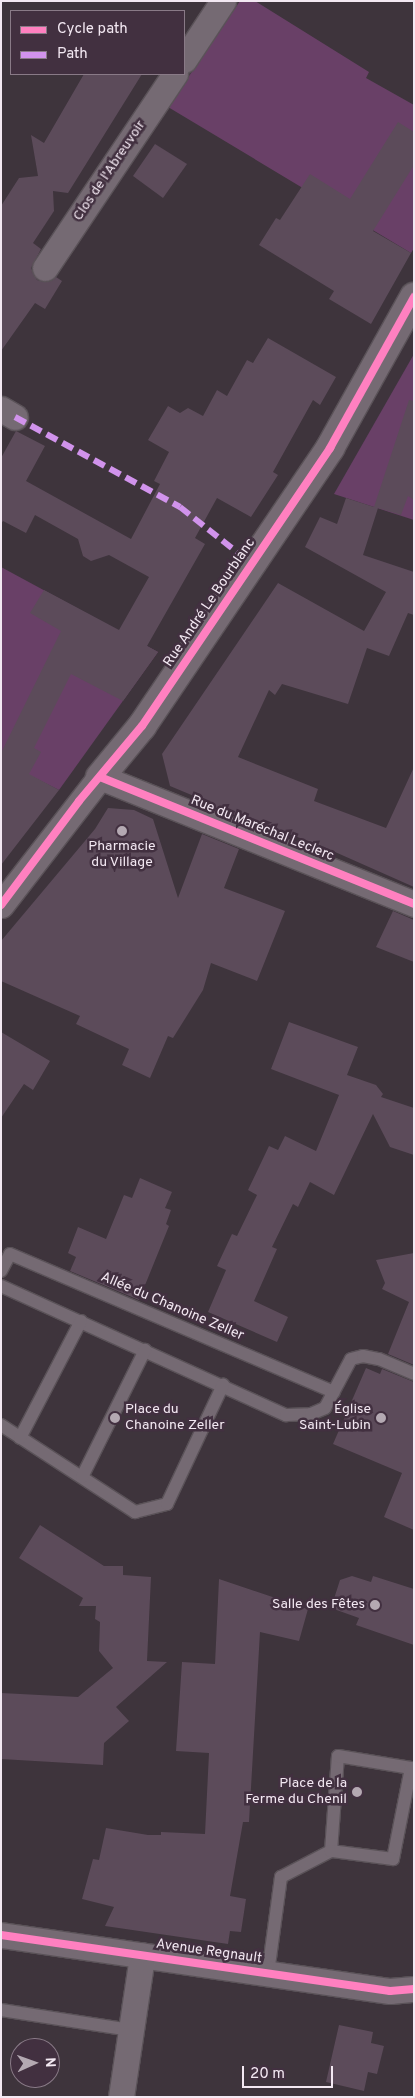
<!DOCTYPE html>
<meta charset="utf-8">
<style>
body{margin:0}
#map{position:relative;width:415px;height:2098px;overflow:hidden;background:#3e343c;font-family:Overpass,sans-serif}
div>[style]{position:absolute}
[style*='--x']{left:calc(var(--x)*1px);top:calc(var(--y)*1px);width:calc(var(--w)*1px);rotate:calc(var(--a)*1deg)}
.green>*{inset:0;background:#694067}
.building>*{inset:0;background:#5c4b5a}
.roads{filter:drop-shadow(1px 0 #5a5258) drop-shadow(-1px 0 #5a5258) drop-shadow(0 1px #5a5258) drop-shadow(0 -1px #5a5258)}
.service>*{height:12px;margin:-6px;padding:0 6px;transform-origin:6px;border-radius:6px;background:#756a73}
.minor>*{height:25px;margin:-12.5px;padding:0 12.5px;transform-origin:12.5px;border-radius:12.5px;background:#756a73}
.tertiary>*{height:28px;margin:-14px;padding:0 14px;transform-origin:14px;border-radius:14px;background:#756a73}
.quiet>*{height:6px;margin-top:-3px;transform-origin:0;background:repeating-linear-gradient(90deg,#d193ec 0 12px,transparent 0 18px)}
.cycleway>*{height:8px;margin:-4px;padding:0 4px;transform-origin:4px;border-radius:4px;background:#ff80c0}
.dots>*{width:14px;height:14px;translate:-50% -50%;box-sizing:border-box;border:2px solid #423040;border-radius:50%}
span{translate:-50% -50%;white-space:nowrap;text-align:center;line-height:1.15;-webkit-text-stroke:5px #423040;paint-order:stroke}
.street-label{font-size:14px;color:#f3e8f2}
.poi-label{font-size:14px;color:#f3e8f2}
.left{translate:0 -50%;text-align:left}
.right{translate:-100% -50%;text-align:right}
.frame{position:absolute;inset:0;border:2px solid #f3e8f2;pointer-events:none}
.legend{position:absolute;left:10px;top:10px;width:175px;height:65px;box-sizing:border-box;background:#423040;border:1px solid #897a87;margin:0;padding:6px 9px;list-style:none;font-size:15px;color:#f3e8f2}
.legend li{display:flex;align-items:center;gap:10px;height:25px}
.legend b{width:25px;border:1px solid #897a87}
.north{position:absolute;left:10px;top:2038px;width:50px;height:50px;box-sizing:border-box;background:#423040;border:1px solid #897a87;border-radius:50%;rotate:88deg;font-size:14px;font-weight:700;line-height:20px;text-align:center;color:#f3e8f2}
.north::after{content:'';display:block;margin:auto;width:18px;height:22px;background:#b4a9b2;clip-path:polygon(50% 0,100% 100%,50% 72%,0 100%)}
.scale{position:absolute;left:242px;top:2066px;width:91px;height:22px;box-sizing:border-box;border:2px solid #f3e8f2;border-top:0;padding-left:6px;font-size:15px;line-height:18px;white-space:nowrap;color:#f3e8f2;-webkit-text-stroke:4px #423040;paint-order:stroke}
</style>
<div id="map">
<div class="green">
<i style="clip-path:polygon(240px 1px,255px 1px,369px 72px,366px 78px,414px 105px,414px 248px,411px 253px,168px 107px)"></i>
<i style="clip-path:polygon(414px 354px,414px 520px,334px 494px)"></i>
<i style="clip-path:polygon(1px 567px,158px 652px,59px 790px,1px 761px)"></i>
</div>
<div class="building">
<i style="clip-path:polygon(84px 74px,142px 74px,68px 193px,53px 191px,54px 211px,33px 243px,41px 249px,31px 268px,37px 280px,45px 282px,56px 277px,62px 281px,45px 309px,35px 303px,1px 351px,1px 206px,19px 178px,38px 176px,31px 135px,44px 143px)"></i>
<i style="clip-path:polygon(398px 122px,414px 132px,414px 165px,373px 231px,411px 253px,371px 324px,329px 299px,334px 291px,259px 245px,276px 218px,280px 220px,310px 174px,350px 199px)"></i>
<i style="clip-path:polygon(155px 144px,187px 164px,163px 198px,133px 176px)"></i>
<i style="clip-path:polygon(268px 338px,336px 377px,320px 405px,313px 400px,273px 472px,278px 475px,251px 517px,217px 498px,195px 538px,205px 544px,147px 646px,158px 652px,123px 701px,71px 674px,34px 748px,41px 752px,29px 774px,59px 790px,1px 865px,1px 753px,61px 631px,30px 613px,44px 590px,119px 630px,149px 577px,109px 555px,91px 561px,83px 556px,78px 539px,35px 515px,26px 533px,3px 521px,1px 524px,1px 458px,16px 431px,45px 446px,26px 481px,131px 539px,160px 484px,154px 481px,169px 452px,148px 440px,168px 406px,180px 413px,188px 408px,203px 416px,217px 390px,227px 396px,247px 360px,253px 363px)"></i>
<i style="clip-path:polygon(409px 400px,414px 401px,414px 500px,408px 496px,401px 515px,378px 508px,363px 555px,414px 572px,414px 615px,408px 613px,389px 656px,367px 648px,348px 704px,282px 684px,275px 695px,269px 690px,238px 757px,318px 789px,314px 801px,386px 828px,414px 767px,414px 887px,317px 844px,212px 807px,213px 804px,170px 786px,162px 754px,278px 583px,364px 631px,386px 592px,305px 547px,320px 517px,337px 524px,346px 498px,374px 507px)"></i>
<i style="clip-path:polygon(108px 808px,134px 810px,153px 819px,178px 898px,202px 834px,239px 849px,224px 888px,285px 911px,257px 981px,211px 963px,203px 990px,173px 1038px,168px 1036px,150px 1078px,122px 1065px,129px 1049px,76px 1024px,80px 1016px,1px 981px,1px 941px,95px 829px)"></i>
<i style="clip-path:polygon(393px 911px,414px 920px,414px 962px,376px 947px)"></i>
<i style="clip-path:polygon(289px 1022px,358px 1047px,347px 1075px,376px 1085px,383px 1094px,381px 1097px,414px 1108px,414px 1155px,390px 1147px,373px 1114px,334px 1195px,310px 1182px,298px 1207px,293px 1204px,272px 1247px,277px 1249px,254px 1301px,288px 1317px,277px 1342px,208px 1312px,226px 1270px,217px 1266px,232px 1234px,237px 1236px,257px 1195px,248px 1190px,269px 1146px,278px 1150px,285px 1136px,316px 1151px,339px 1095px,271px 1069px)"></i>
<i style="clip-path:polygon(1px 1032px,50px 1061px,33px 1090px,24px 1084px,1px 1118px)"></i>
<i style="clip-path:polygon(140px 1178px,172px 1192px,165px 1208px,171px 1210px,166px 1224px,169px 1226px,139px 1300px,70px 1271px,76px 1257px,68px 1253px,78px 1227px,106px 1239px,124px 1195px,132px 1198px)"></i>
<i style="clip-path:polygon(414px 1253px,414px 1365px,388px 1354px,409px 1302px,382px 1289px,385px 1283px,376px 1260px)"></i>
<i style="clip-path:polygon(366px 1368px,380px 1374px,382px 1369px,414px 1382px,414px 1530px,384px 1517px,402px 1473px,333px 1444px)"></i>
<i style="clip-path:polygon(40px 1525px,104px 1566px,123px 1566px,123px 1575px,151px 1577px,147px 1661px,167px 1662px,116px 1707px,129px 1721px,104px 1743px,103px 1765px,1px 1759px,1px 1693px,78px 1697px,113px 1668px,99px 1651px,100px 1622px,95px 1619px,96px 1606px,79px 1606px,83px 1598px,19px 1558px)"></i>
<i style="clip-path:polygon(352px 1576px,371px 1582px,373px 1576px,414px 1589px,414px 1645px,356px 1625px,359px 1618px,331px 1608px,340px 1580px)"></i>
<i style="clip-path:polygon(219px 1579px,308px 1609px,299px 1641px,260px 1632px,249px 1822px,243px 1822px,230px 1896px,246px 1899px,241px 1932px,230px 1931px,228px 1944px,105px 1926px,114px 1907px,82px 1899px,93px 1859px,99px 1860px,106px 1828px,148px 1835px,161px 1835px,161px 1832px,205px 1834px,209px 1753px,176px 1751px,182px 1662px,215px 1664px)"></i>
<i style="clip-path:polygon(339px 2025px,373px 2032px,371px 2043px,384px 2046px,377px 2074px,368px 2072px,364px 2091px,326px 2082px)"></i>
</div>
<div class="roads">
<div class="service">
<i style="--x:1;--y:1271;--w:19;--a:-62"></i>
<i style="--x:10;--y:1254;--w:352;--a:23.1"></i>
<i style="--x:1;--y:1286;--w:313;--a:24.4"></i>
<i style="--x:286;--y:1415;--w:25;--a:-2"></i>
<i style="--x:311;--y:1414;--w:15;--a:-23"></i>
<i style="--x:325;--y:1408;--w:55;--a:-62"></i>
<i style="--x:351;--y:1359;--w:12;--a:-14"></i>
<i style="--x:363;--y:1356;--w:16;--a:11"></i>
<i style="--x:379;--y:1359;--w:38;--a:23"></i>
<i style="--x:1;--y:1425;--w:160;--a:33"></i>
<i style="--x:135;--y:1512;--w:33;--a:-14"></i>
<i style="--x:167;--y:1504;--w:132;--a:-64.8"></i>
<i style="--x:20;--y:1438;--w:132;--a:-62.5"></i>
<i style="--x:82;--y:1477;--w:142;--a:-63.6"></i>
<i style="--x:268;--y:1973;--w:97;--a:-82.3"></i>
<i style="--x:281;--y:1877;--w:56;--a:-27.5"></i>
<i style="--x:331;--y:1851;--w:95;--a:-85.8"></i>
<i style="--x:338;--y:1756;--w:74;--a:9.3"></i>
<i style="--x:411;--y:1768;--w:93;--a:101.2"></i>
<i style="--x:393;--y:1859;--w:63;--a:-172.6"></i>
<i style="--x:1;--y:2010;--w:131;--a:8.8"></i>
</div>
<div class="minor">
<i style="--x:184;--y:60;--w:71;--a:-56.5"></i>
<i style="--x:45;--y:268;--w:234;--a:-56.2"></i>
<i style="--x:1;--y:409;--w:16;--a:30"></i>
<i style="--x:1;--y:905;--w:162;--a:-52.3"></i>
<i style="--x:100;--y:777;--w:339;--a:22"></i>
<i style="--x:1;--y:1935;--w:393;--a:8.2"></i>
<i style="--x:390;--y:1991;--w:24;--a:-5"></i>
<i style="--x:121;--y:2097;--w:143;--a:-81.5"></i>
</div>
<div class="tertiary">
<i style="--x:100;--y:777;--w:66;--a:-50.5"></i>
<i style="--x:142;--y:726;--w:336;--a:-55.9"></i>
<i style="--x:330;--y:448;--w:173;--a:-60.9"></i>
</div>
</div>
<div class="quiet">
<i style="--x:15;--y:417;--w:188;--a:28.6"></i>
<i style="--x:180;--y:507;--w:90;--a:38.3"></i>
</div>
<div class="cycleway">
<i style="--x:100;--y:777;--w:339;--a:22"></i>
<i style="--x:1;--y:905;--w:130;--a:-53.1"></i>
<i style="--x:79;--y:801;--w:98;--a:-50"></i>
<i style="--x:142;--y:726;--w:336;--a:-55.9"></i>
<i style="--x:330;--y:448;--w:173;--a:-60.9"></i>
<i style="--x:1;--y:1935;--w:393;--a:8.2"></i>
<i style="--x:390;--y:1991;--w:24;--a:-5"></i>
</div>
<div class="dots">
<i style="left:122px;top:831px;background:#b4a9b2"></i>
<i style="left:115px;top:1418px;background:#b4a9b2"></i>
<i style="left:381px;top:1418px;background:#b4a9b2"></i>
<i style="left:375px;top:1605px;background:#b4a9b2"></i>
<i style="left:357px;top:1792px;background:#b4a9b2"></i>
</div>
<div class="street-label">
<span style="left:110px;top:171px;rotate:-56deg">Clos de l'Abreuvoir</span>
<span style="left:210px;top:603px;rotate:-56deg">Rue André Le Bourblanc</span>
<span style="left:262px;top:829px;rotate:22deg">Rue du Maréchal Leclerc</span>
<span style="left:172px;top:1307px;rotate:23deg">Allée du Chanoine Zeller</span>
<span style="left:209px;top:1952px;rotate:8deg">Avenue Regnault</span>
</div>
<div class="poi-label">
<span style="left:122px;top:855px">Pharmacie<br>du Village</span>
<span class="left" style="left:125px;top:1418px">Place du<br>Chanoine Zeller</span>
<span class="right" style="left:371px;top:1418px">Église<br>Saint-Lubin</span>
<span class="right" style="left:365px;top:1605px">Salle des Fêtes</span>
<span class="right" style="left:347px;top:1792px">Place de la<br>Ferme du Chenil</span>
</div>
<div class="frame"></div>
<ul class="legend">
<li><b style="height:6px;background:#ff80c0"></b>Cycle path</li>
<li><b style="height:6px;background:#d193ec"></b>Path</li>
</ul>
<div class="north">N</div>
<div class="scale">20 m</div>
</div>
